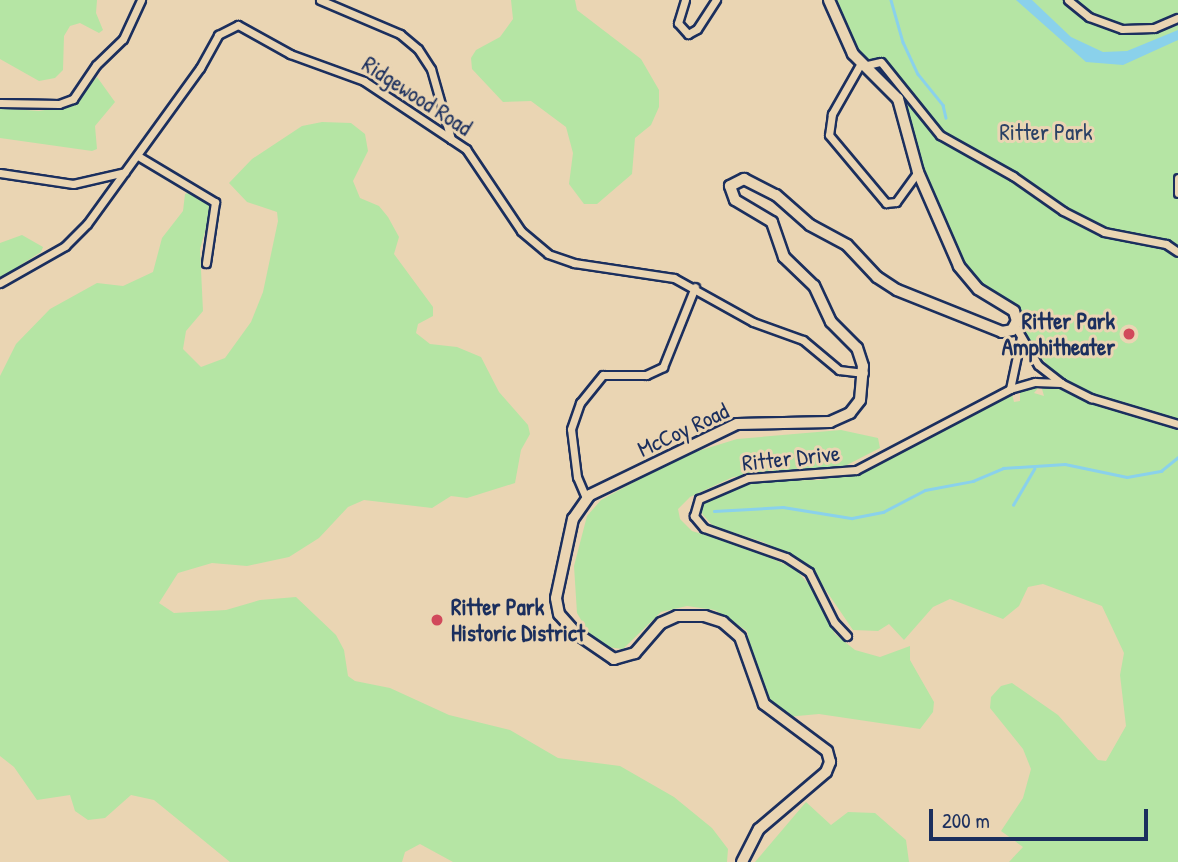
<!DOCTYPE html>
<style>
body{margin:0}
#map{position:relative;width:1178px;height:862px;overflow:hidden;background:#ead5b3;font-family:"Patrick Hand",sans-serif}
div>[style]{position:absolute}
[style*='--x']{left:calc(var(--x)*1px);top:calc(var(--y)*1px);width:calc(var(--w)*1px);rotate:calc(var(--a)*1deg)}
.green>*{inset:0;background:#b5e5a4}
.water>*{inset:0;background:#8ad1eb}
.stream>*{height:2.5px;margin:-1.25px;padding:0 1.25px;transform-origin:1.25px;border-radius:1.25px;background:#8ad1eb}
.roads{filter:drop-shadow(2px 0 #1b2f5e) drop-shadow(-2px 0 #1b2f5e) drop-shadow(0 2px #1b2f5e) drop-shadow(0 -2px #1b2f5e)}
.street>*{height:7px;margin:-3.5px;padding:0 3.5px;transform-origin:3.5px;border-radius:3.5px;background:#ead5b3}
.secondary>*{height:10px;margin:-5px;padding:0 5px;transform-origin:5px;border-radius:5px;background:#ead5b3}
.dots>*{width:19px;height:19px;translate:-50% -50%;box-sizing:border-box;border:4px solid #ead5b3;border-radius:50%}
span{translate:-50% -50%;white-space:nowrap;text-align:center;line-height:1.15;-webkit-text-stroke:6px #ead5b3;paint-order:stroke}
.street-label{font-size:23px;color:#1b2f5e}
.park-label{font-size:23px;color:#2a4165}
.poi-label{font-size:23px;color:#1b2f5e;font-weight:700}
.right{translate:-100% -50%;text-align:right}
.left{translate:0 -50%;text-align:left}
.scale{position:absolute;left:929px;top:809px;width:219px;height:32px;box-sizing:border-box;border:4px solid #1b2f5e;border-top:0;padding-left:9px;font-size:21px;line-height:24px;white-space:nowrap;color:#1b2f5e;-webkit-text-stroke:5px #ead5b3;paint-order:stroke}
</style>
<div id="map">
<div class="green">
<i style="clip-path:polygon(0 0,97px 0,96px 13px,103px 30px,99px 33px,80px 23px,70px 26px,64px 36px,63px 70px,55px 78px,39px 81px,0 59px)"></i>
<i style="clip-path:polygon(511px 0,575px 0,577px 10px,641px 59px,659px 90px,659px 107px,651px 125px,635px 138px,632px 174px,597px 204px,584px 204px,569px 184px,573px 153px,566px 127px,531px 101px,503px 102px,472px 69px,471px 58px,476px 50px,500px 37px,513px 19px)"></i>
<i style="clip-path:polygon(832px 0,1178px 0,1178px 862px,1009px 862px,1023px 847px,1001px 831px,1023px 798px,1031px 769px,1023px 749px,990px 708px,991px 697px,1001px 686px,1012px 683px,1058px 715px,1098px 760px,1106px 761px,1126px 726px,1120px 675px,1124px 653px,1102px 606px,1043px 584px,1028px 587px,1019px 606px,1003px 619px,950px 599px,933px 607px,904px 640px,889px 624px,878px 631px,853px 630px,808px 564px,763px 542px,713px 526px,703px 515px,700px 508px,707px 499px,748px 481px,820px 480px,870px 469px,1006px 394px,1012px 394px,1014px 402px,1020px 401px,1020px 389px,1039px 387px,1034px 393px,1044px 396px,1042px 389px,1052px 371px,1029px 342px,1020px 310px,965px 270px,914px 147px,900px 93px,859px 54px)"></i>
<i style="clip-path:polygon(97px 77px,115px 102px,95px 126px,97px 149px,92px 151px,0 138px,0 108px,39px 111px,73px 105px)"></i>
<i style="clip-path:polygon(322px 122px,351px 123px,365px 134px,368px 151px,353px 181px,360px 198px,379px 206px,388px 217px,399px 237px,394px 254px,433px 307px,433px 316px,418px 324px,416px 333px,430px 344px,457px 347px,481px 357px,499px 392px,528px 425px,530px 434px,521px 450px,515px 483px,467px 498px,451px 496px,432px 508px,364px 500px,348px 507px,319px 538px,289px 557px,247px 566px,212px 563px,178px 573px,159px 603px,174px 613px,226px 610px,260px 600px,296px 597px,336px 635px,344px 650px,348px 676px,355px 681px,390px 688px,449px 715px,510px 730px,558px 758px,620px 766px,674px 797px,712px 828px,728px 849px,727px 862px,453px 862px,420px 844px,405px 852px,402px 862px,230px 862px,154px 800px,131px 795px,105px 818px,88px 820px,75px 811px,70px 795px,37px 800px,14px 767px,0 756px,0 376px,16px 344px,50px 309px,97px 283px,123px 286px,153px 272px,162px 238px,183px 211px,185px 194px,193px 191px,212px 208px,200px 249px,203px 311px,186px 331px,183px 349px,201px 367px,225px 358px,251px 322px,263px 292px,278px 221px,277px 212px,247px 202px,229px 183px,252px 159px,302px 126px)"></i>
<i style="clip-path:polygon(22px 235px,43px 247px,41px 252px,0 278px,0 243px)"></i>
<i style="clip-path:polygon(841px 430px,878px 438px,880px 448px,843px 467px,733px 477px,690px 497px,678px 509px,680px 519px,692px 531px,755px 550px,796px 570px,815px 591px,835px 634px,855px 650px,880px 657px,910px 646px,910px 660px,934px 702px,933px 712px,920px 729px,819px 714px,786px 717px,773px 707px,757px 676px,747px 631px,715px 610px,687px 606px,661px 612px,623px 649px,607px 647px,588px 632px,577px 613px,574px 566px,587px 516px,601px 500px,682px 456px,737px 439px)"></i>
<i style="clip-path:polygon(806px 802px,831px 825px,848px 812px,875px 813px,906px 840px,909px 862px,755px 862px)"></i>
</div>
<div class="water">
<i style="clip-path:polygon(1016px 0,1032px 0,1071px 37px,1103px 52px,1127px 51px,1178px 30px,1178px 40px,1123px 65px,1086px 62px)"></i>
</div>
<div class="stream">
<i style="--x:891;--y:0;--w:44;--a:74.1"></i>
<i style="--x:903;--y:42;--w:35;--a:65"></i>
<i style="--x:918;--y:74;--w:40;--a:51"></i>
<i style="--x:943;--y:105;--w:13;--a:77"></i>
<i style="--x:1013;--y:505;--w:42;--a:-59.7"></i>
<i style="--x:714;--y:511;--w:69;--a:-3.3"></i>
<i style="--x:783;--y:507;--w:70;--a:9.1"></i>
<i style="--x:852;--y:518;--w:32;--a:-11"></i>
<i style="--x:883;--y:512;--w:47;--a:-27.6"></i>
<i style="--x:925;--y:490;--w:49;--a:-10.6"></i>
<i style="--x:973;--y:481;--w:33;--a:-23"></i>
<i style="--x:1003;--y:468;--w:62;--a:-3.7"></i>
<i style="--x:1065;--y:464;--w:63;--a:11.8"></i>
<i style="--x:1127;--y:477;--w:35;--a:-10"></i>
<i style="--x:1161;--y:471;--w:22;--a:-39"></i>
</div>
<div class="roads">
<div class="street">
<i style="--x:320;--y:0;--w:87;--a:23"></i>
<i style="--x:400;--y:34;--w:23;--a:40"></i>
<i style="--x:418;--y:49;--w:24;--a:57"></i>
<i style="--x:431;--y:69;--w:73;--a:74.1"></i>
<i style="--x:685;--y:0;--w:24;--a:107"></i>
<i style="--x:678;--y:23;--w:15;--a:48"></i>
<i style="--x:688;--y:34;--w:10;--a:-29"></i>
<i style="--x:697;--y:29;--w:35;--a:-57"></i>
<i style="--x:1068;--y:0;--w:27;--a:39"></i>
<i style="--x:1089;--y:17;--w:35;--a:20"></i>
<i style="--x:1122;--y:29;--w:32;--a:-2"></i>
<i style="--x:1154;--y:28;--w:26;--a:-23"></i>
<i style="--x:861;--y:63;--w:59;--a:119.6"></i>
<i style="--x:832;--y:114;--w:21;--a:98"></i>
<i style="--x:829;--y:135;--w:89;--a:50"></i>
<i style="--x:886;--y:203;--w:10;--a:-6"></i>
<i style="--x:896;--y:202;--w:37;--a:-54"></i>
<i style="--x:863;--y:66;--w:18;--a:-13"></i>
<i style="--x:881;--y:62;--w:94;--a:51.1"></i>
<i style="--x:940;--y:135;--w:84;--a:29.3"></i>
<i style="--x:1013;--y:176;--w:61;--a:35"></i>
<i style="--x:1063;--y:211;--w:46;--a:27.1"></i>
<i style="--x:1104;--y:232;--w:63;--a:11"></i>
<i style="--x:1166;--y:244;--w:14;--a:34"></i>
<i style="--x:0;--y:103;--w:59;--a:1"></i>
<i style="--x:59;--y:104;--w:15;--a:-20"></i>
<i style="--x:73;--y:99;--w:41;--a:-55.9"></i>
<i style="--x:96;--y:65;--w:37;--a:-44"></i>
<i style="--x:123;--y:39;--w:43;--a:-65.2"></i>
<i style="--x:138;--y:156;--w:90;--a:30.9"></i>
<i style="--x:215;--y:202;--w:62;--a:98.4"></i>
<i style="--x:0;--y:173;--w:74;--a:8.6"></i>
<i style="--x:73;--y:184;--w:53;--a:-13"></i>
<i style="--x:1178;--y:178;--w:15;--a:90"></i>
<i style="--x:0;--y:283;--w:75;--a:-29.6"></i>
<i style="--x:65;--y:246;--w:31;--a:-45"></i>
<i style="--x:87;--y:224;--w:193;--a:-54.1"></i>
<i style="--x:200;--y:68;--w:38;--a:-61"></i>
<i style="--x:218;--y:35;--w:22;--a:-27"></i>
<i style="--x:238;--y:25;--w:60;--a:29.1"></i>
<i style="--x:290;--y:54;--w:79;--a:20"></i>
<i style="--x:364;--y:81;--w:123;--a:33.7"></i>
<i style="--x:466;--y:149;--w:99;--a:56.1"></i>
<i style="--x:521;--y:231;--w:35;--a:40"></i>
<i style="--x:548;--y:254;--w:28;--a:19"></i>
<i style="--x:574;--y:263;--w:101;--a:8.5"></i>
<i style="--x:674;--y:278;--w:90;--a:29.1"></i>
<i style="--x:753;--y:322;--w:53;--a:19.8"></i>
<i style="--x:803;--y:340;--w:47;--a:39.8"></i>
<i style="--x:839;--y:370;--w:25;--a:7"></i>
<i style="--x:1015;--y:326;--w:45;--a:59.5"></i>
<i style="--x:1038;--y:365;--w:29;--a:38"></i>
<i style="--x:1061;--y:383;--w:34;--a:27"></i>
<i style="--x:1091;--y:398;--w:91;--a:16.6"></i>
<i style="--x:1010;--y:389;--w:53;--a:-78.1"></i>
<i style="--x:586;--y:498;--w:23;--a:-113"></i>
<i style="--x:577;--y:477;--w:48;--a:-97.1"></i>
<i style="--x:571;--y:429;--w:28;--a:-71"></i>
<i style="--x:580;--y:403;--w:36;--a:-51"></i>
<i style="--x:603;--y:375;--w:43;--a:0"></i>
<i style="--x:646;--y:375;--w:19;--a:-25"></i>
<i style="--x:663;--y:367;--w:86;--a:-68.2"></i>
<i style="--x:847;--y:636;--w:19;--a:-133"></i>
<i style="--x:834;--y:622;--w:56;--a:-116.6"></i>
<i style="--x:809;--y:572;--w:27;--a:-147"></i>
<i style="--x:786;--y:557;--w:87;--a:-160.5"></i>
<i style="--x:704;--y:528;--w:16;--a:-130"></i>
<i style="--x:694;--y:516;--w:18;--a:-74"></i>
<i style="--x:699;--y:499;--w:53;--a:-23.2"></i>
<i style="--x:748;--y:478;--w:108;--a:-4.2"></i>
<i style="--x:856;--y:470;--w:174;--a:-27.7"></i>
<i style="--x:1010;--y:389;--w:26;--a:-16"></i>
<i style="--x:1035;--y:382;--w:26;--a:2"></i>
</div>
<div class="secondary">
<i style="--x:742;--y:862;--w:37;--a:-63"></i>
<i style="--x:759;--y:829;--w:88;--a:-40.4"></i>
<i style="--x:826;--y:772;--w:11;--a:-68"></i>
<i style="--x:830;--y:762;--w:11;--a:-105"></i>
<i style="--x:827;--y:751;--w:79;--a:-143.3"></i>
<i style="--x:764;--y:704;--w:71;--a:-109.7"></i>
<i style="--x:740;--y:637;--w:23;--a:-139"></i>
<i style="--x:723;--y:622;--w:19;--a:-162"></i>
<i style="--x:705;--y:616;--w:28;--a:180"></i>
<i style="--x:677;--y:616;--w:17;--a:156"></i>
<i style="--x:661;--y:623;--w:40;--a:131"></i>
<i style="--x:635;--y:653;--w:22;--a:164"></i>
<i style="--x:614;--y:659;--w:46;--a:-145.6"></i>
<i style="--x:576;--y:633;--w:25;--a:-132"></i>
<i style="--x:559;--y:614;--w:16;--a:-101"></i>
<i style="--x:556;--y:598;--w:81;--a:-77.9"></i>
<i style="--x:573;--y:519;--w:29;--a:-55"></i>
<i style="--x:590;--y:495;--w:163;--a:-25.8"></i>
<i style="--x:737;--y:424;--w:93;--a:-1.2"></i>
<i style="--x:830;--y:422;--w:22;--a:-24"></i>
<i style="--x:850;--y:413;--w:16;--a:-52"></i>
<i style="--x:860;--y:400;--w:34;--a:-85"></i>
<i style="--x:863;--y:366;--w:19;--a:-108"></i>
<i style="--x:857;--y:348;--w:37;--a:-135"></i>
<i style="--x:831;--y:322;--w:40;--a:-115"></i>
<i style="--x:814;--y:286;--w:42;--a:-136"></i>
<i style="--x:784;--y:257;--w:37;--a:-109"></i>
<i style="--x:772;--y:222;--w:43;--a:-149.3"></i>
<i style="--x:735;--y:200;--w:15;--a:-110"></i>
<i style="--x:730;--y:186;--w:16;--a:-27"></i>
<i style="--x:744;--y:179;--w:36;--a:27"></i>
<i style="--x:776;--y:195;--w:45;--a:41.4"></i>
<i style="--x:810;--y:225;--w:42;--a:28.4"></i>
<i style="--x:847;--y:245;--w:44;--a:46.8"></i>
<i style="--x:877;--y:277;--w:24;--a:33"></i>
<i style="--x:897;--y:290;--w:113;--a:21.8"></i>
<i style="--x:1002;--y:332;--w:10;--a:-11"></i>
<i style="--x:1012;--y:330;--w:10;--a:-61"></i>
<i style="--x:1017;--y:321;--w:10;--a:-107"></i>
<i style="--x:1014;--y:311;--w:42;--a:-148.6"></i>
<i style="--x:978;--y:289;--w:30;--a:-130"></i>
<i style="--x:959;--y:266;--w:103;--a:-113.6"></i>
<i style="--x:918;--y:172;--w:76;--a:-105.3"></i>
<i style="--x:898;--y:99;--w:64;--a:-135"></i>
<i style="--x:853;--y:54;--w:59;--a:-114"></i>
</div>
</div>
<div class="dots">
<i style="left:1129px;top:334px;background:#d1495b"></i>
<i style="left:437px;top:620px;background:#d1495b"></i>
</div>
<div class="street-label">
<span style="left:417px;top:96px;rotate:33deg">Ridgewood Road</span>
<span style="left:683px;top:430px;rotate:-25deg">McCoy Road</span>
<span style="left:791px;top:458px;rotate:-6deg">Ritter Drive</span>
</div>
<div class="park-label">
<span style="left:1046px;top:132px">Ritter Park</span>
</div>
<div class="poi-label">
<span class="right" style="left:1115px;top:334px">Ritter Park<br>Amphitheater</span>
<span class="left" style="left:451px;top:620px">Ritter Park<br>Historic District</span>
</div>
<div class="scale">200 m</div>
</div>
